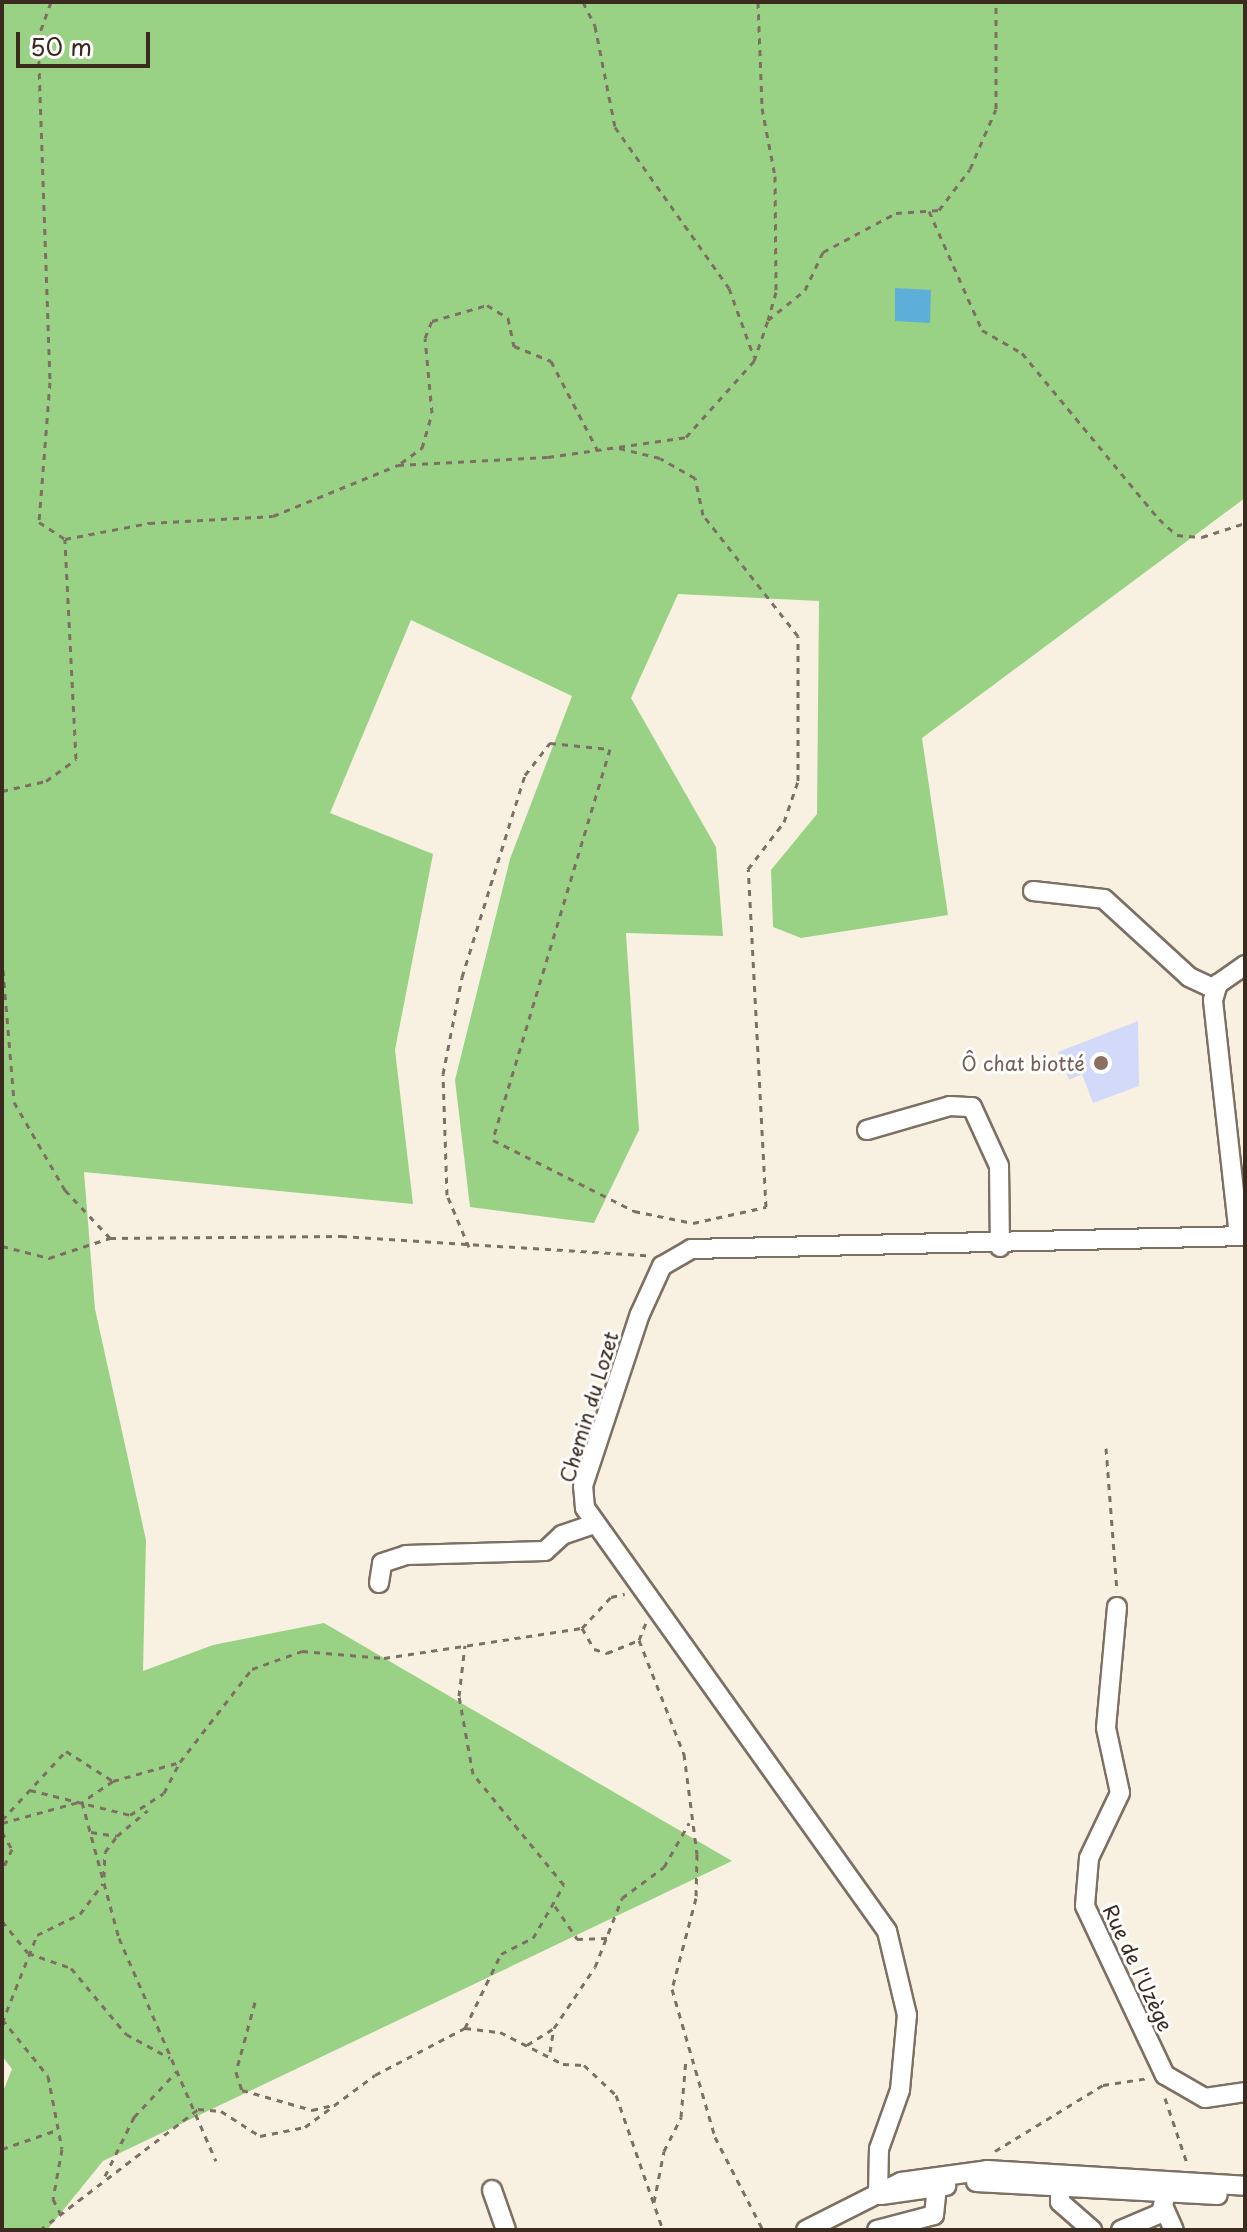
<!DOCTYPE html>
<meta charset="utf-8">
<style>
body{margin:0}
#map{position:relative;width:1247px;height:2232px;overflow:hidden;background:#f8f1e2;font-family:"Playpen Sans",sans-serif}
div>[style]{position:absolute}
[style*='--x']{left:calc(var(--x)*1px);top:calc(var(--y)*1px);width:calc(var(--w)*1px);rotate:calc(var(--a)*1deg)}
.built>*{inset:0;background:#d2d9f9}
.green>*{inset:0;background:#99d285}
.water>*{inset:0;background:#5daed8}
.path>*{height:3px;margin-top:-1.5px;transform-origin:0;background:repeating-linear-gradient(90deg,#7d7063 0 6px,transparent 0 12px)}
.roads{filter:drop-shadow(2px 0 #7d7063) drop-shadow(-2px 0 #7d7063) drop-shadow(0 2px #7d7063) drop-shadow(0 -2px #7d7063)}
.minor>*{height:18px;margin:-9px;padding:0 9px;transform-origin:9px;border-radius:9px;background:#fff}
.dots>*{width:22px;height:22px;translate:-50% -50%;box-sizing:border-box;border:4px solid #fff;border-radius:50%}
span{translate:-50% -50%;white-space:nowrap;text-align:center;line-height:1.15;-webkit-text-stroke:6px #fff;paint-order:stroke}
.education-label{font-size:20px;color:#785e54}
.right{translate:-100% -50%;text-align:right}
.street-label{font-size:20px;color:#3b2a1e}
.frame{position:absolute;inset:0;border:4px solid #3b2a1e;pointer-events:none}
.scale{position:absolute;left:16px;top:32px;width:134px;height:36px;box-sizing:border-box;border:4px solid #3b2a1e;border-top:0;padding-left:10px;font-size:24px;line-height:28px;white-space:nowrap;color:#3b2a1e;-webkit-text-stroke:6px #fff;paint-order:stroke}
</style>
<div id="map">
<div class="built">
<i style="clip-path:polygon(1138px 1021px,1139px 1086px,1093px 1103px,1082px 1074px,1069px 1080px,1058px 1052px)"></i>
</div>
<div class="green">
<i style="clip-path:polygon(2px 2px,1245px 2px,1245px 498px,922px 738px,948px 915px,801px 938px,773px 927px,771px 870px,817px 814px,819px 601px,678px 594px,631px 698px,716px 847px,723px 936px,626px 933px,639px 1130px,594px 1223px,470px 1207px,455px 1080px,510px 859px,572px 696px,411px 620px,330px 813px,433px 854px,395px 1050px,413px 1204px,84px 1172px,95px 1309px,146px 1540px,143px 1671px,213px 1645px,324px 1623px,732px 1861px,103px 2161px,47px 2230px,2px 2230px,2px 2094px,12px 2069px,2px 2056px)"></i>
</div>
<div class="water">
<i style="clip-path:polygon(895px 288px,931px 290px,930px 323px,895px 321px)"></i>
</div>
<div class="path">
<i style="--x:51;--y:2;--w:37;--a:110"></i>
<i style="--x:38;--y:37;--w:345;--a:88"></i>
<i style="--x:50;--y:382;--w:140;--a:94.5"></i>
<i style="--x:39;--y:522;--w:31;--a:33"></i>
<i style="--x:65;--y:539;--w:86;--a:-10.8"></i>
<i style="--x:149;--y:523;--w:124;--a:-3.2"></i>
<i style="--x:273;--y:516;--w:135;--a:-22.2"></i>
<i style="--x:398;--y:465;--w:150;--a:-3.1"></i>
<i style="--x:548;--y:457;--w:139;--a:-8.2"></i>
<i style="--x:686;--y:437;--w:102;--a:-48.2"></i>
<i style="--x:754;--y:361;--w:43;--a:-71.1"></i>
<i style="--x:768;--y:320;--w:48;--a:-39"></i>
<i style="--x:805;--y:290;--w:42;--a:-64.7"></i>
<i style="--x:823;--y:252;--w:83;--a:-28.1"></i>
<i style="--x:896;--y:213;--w:43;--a:-4"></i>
<i style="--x:939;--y:210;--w:51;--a:-52.9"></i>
<i style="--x:970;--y:169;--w:65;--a:-66.6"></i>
<i style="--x:996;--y:109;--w:107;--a:-90"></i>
<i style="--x:583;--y:2;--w:27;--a:63"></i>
<i style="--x:595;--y:26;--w:103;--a:78.8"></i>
<i style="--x:615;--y:127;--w:197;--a:54.7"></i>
<i style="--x:729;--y:288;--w:73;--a:70.1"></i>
<i style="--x:758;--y:2;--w:106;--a:87.8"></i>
<i style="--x:762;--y:108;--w:69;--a:79.2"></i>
<i style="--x:775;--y:176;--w:116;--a:89.5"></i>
<i style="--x:776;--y:292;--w:29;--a:106"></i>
<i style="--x:929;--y:211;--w:130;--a:66"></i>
<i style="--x:982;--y:330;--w:46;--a:29.9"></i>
<i style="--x:1022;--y:353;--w:215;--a:50.5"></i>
<i style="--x:1159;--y:519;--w:24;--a:42"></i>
<i style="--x:1177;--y:535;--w:25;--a:5"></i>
<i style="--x:1202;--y:537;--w:45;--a:-18"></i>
<i style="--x:401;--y:463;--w:26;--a:-36"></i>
<i style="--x:422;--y:448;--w:36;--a:-74"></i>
<i style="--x:432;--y:413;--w:75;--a:-95.3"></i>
<i style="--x:425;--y:338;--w:18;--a:-68"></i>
<i style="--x:432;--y:321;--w:57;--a:-16.2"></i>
<i style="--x:487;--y:305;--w:25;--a:32"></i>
<i style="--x:508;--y:318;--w:29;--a:78"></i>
<i style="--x:514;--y:346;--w:40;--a:22"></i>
<i style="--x:551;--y:361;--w:99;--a:62.4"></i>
<i style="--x:2;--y:791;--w:45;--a:-12.8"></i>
<i style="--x:46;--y:781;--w:37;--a:-36"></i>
<i style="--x:76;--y:759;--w:220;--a:-92.9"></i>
<i style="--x:2;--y:958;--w:144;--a:85.2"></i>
<i style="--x:14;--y:1102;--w:102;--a:59.9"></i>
<i style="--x:65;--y:1190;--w:66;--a:46.8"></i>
<i style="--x:110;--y:1238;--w:231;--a:-0.5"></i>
<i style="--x:341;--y:1236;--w:306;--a:3.6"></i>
<i style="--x:2;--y:1246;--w:49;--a:14.3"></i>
<i style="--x:49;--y:1258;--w:64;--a:-18.2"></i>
<i style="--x:469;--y:1247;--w:56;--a:-112.9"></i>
<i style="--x:447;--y:1195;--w:121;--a:-91.9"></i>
<i style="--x:443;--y:1074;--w:99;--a:-78.9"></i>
<i style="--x:462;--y:977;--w:212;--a:-72.7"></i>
<i style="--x:525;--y:775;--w:41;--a:-52"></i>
<i style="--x:550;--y:743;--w:60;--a:5.7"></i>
<i style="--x:610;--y:749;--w:408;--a:106.7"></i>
<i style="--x:493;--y:1140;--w:158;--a:26.7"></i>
<i style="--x:634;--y:1211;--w:60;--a:11.5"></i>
<i style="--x:693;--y:1223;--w:75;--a:-12.4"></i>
<i style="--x:766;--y:1207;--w:338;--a:-93"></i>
<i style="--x:748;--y:869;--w:59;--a:-52.5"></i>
<i style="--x:784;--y:822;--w:43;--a:-71.1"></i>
<i style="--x:798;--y:781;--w:145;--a:-90"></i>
<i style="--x:798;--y:636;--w:154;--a:-128.1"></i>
<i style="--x:703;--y:515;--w:38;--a:-102"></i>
<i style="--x:695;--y:478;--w:40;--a:-150.3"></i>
<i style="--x:660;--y:458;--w:46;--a:-166.3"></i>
<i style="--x:1106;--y:1448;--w:144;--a:85.6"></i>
<i style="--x:582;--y:1628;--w:24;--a:60"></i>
<i style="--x:594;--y:1649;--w:14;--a:17"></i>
<i style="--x:607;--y:1653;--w:35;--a:-22"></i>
<i style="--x:639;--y:1640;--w:18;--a:-68"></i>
<i style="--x:639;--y:1640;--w:123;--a:68.5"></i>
<i style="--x:684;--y:1754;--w:101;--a:82.6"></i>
<i style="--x:697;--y:1854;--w:44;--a:91.3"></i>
<i style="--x:696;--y:1898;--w:94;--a:104.8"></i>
<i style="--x:672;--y:1989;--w:154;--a:73.8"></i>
<i style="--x:715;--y:2137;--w:105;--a:62.7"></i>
<i style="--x:113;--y:1781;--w:37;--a:146"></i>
<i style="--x:82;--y:1802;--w:141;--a:74.8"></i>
<i style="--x:119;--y:1938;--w:243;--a:66.5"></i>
<i style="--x:30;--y:1790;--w:103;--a:14"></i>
<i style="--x:130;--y:1815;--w:40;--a:-32.9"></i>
<i style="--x:164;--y:1793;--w:35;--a:-63"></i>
<i style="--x:2;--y:1820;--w:94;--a:-47.2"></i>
<i style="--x:66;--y:1751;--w:56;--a:32.6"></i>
<i style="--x:113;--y:1781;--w:70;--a:-15.8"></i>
<i style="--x:180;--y:1762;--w:118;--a:-52.3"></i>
<i style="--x:252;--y:1669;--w:53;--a:-19.8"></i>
<i style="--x:302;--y:1651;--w:82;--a:4.9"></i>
<i style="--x:384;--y:1658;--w:200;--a:-8.6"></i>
<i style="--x:582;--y:1628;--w:42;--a:-46.9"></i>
<i style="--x:611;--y:1597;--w:14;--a:-12"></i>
<i style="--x:2;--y:1823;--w:80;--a:-15.3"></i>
<i style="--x:2;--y:1832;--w:20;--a:60"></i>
<i style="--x:12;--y:1849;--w:23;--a:115"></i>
<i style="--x:91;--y:1832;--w:26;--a:9"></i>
<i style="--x:117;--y:1836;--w:40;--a:-40"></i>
<i style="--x:104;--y:1877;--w:25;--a:-88"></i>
<i style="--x:105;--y:1852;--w:20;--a:-53"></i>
<i style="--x:555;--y:1906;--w:40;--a:56"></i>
<i style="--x:577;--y:1939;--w:30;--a:-2"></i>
<i style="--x:2;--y:1921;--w:41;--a:50.9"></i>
<i style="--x:28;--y:1953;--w:46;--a:19.2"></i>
<i style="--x:71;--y:1968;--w:86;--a:50.2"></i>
<i style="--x:126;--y:2034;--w:50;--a:28.6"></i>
<i style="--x:255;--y:2002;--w:73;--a:105.2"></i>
<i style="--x:236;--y:2072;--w:19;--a:72"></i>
<i style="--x:242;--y:2090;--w:73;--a:15.9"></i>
<i style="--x:312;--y:2110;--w:23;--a:-13"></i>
<i style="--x:2;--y:2019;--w:73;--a:51.1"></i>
<i style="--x:48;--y:2076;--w:74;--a:79.1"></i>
<i style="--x:62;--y:2149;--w:51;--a:100.2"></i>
<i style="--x:53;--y:2199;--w:22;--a:63"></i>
<i style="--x:2;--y:2023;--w:95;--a:-68.3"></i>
<i style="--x:37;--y:1935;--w:48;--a:-26"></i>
<i style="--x:80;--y:1914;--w:38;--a:-53"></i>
<i style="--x:465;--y:2028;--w:35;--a:7"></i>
<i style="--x:500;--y:2032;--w:71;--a:26.9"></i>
<i style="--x:563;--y:2064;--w:21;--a:3"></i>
<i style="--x:584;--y:2065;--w:44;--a:43.2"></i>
<i style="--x:616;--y:2095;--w:143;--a:70.8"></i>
<i style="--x:527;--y:2045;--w:32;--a:-32"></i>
<i style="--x:550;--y:2052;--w:24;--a:-81"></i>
<i style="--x:554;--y:2028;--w:73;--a:-56.1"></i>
<i style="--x:595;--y:1967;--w:74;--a:-68.6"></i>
<i style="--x:622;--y:1898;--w:52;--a:-36.4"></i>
<i style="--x:664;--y:1867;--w:51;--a:-60.4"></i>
<i style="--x:1165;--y:2098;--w:72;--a:71.3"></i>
<i style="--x:2;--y:2149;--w:58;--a:-19.1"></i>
<i style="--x:995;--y:2151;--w:127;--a:-31.4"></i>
<i style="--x:1103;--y:2085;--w:47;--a:-8.7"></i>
<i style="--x:105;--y:2176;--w:66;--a:-63.8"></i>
<i style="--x:134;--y:2117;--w:63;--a:-46.9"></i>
<i style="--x:654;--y:2202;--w:52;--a:-78.9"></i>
<i style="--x:664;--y:2151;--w:38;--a:-63"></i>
<i style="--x:681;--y:2117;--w:58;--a:-85.1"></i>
<i style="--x:40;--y:2230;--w:199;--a:-37.4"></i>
<i style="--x:198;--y:2109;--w:23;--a:5"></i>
<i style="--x:221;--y:2111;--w:46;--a:32.7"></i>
<i style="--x:260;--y:2136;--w:46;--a:-11.3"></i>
<i style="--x:305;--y:2127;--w:87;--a:-36.6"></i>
<i style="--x:375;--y:2075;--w:102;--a:-27.6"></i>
<i style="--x:465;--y:2028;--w:82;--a:-64.1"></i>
<i style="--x:501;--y:1954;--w:36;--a:-27"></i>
<i style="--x:533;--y:1938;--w:61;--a:-59.7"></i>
<i style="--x:564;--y:1885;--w:144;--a:-129.3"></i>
<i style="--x:473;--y:1774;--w:79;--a:-100.2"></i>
<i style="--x:459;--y:1696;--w:51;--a:-83.3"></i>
</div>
<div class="roads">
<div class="minor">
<i style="--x:1033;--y:891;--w:71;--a:6.4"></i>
<i style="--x:1104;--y:899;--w:115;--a:42.5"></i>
<i style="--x:1189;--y:977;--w:29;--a:25"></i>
<i style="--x:867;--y:1130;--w:86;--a:-16.1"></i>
<i style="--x:950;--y:1106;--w:22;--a:3"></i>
<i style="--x:972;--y:1107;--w:65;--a:65.4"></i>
<i style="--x:999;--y:1166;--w:81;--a:89.3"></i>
<i style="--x:1239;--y:1236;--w:237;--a:-96.3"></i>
<i style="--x:1213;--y:1000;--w:17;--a:-73"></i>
<i style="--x:1218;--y:984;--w:33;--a:-35"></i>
<i style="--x:379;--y:1583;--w:20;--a:-81"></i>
<i style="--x:382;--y:1563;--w:25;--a:-18"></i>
<i style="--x:406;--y:1555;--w:139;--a:-1.6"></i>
<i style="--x:545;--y:1551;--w:23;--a:-43"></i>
<i style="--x:562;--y:1535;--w:31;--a:-19"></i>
<i style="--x:1117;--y:1607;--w:121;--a:95.2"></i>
<i style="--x:1106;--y:1728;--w:66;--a:77.8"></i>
<i style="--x:1120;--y:1793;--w:72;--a:115.5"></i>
<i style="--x:1089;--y:1858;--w:48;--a:94.8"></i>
<i style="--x:1085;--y:1906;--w:187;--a:64.7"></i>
<i style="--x:1165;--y:2075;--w:46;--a:29.9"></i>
<i style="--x:1205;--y:2098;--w:40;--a:-8.5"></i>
<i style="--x:1060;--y:2179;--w:23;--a:90"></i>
<i style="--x:1060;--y:2202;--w:43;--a:41.2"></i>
<i style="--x:976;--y:2182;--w:242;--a:3.1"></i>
<i style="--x:492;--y:2190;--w:42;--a:70.7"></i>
<i style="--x:878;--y:2195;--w:46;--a:-88.8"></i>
<i style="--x:879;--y:2149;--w:63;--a:-70.4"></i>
<i style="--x:900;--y:2090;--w:75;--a:-84.7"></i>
<i style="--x:907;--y:2015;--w:86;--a:-103.4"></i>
<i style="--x:887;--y:1931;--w:520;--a:-125.52"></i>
<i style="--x:585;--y:1508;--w:22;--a:-95"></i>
<i style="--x:583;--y:1486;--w:181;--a:-71.7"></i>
<i style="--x:640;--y:1314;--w:53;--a:-65.4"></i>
<i style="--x:662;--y:1266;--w:34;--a:-30"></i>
<i style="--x:691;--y:1249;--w:554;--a:-1.34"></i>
<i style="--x:881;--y:2195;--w:66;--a:-7.9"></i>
<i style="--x:1164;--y:2208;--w:24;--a:66"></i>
<i style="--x:806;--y:2230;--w:106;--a:-26.8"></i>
<i style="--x:901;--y:2182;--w:87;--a:-7.9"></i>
<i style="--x:987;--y:2170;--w:258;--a:3.5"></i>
<i style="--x:877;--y:2230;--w:59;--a:-14.7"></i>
<i style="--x:934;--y:2215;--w:37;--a:-84"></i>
<i style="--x:1121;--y:2230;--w:43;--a:-23"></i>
<i style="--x:1161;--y:2213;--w:29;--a:-76"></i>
</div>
</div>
<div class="dots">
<i style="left:1101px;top:1063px;background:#8d6e63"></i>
</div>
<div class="education-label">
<span class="right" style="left:1085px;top:1063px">Ô chat biotté</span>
</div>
<div class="street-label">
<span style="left:589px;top:1407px;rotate:-73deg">Chemin du Lozet</span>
<span style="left:1138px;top:1968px;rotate:65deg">Rue de l'Uzège</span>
</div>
<div class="frame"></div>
<div class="scale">50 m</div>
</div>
